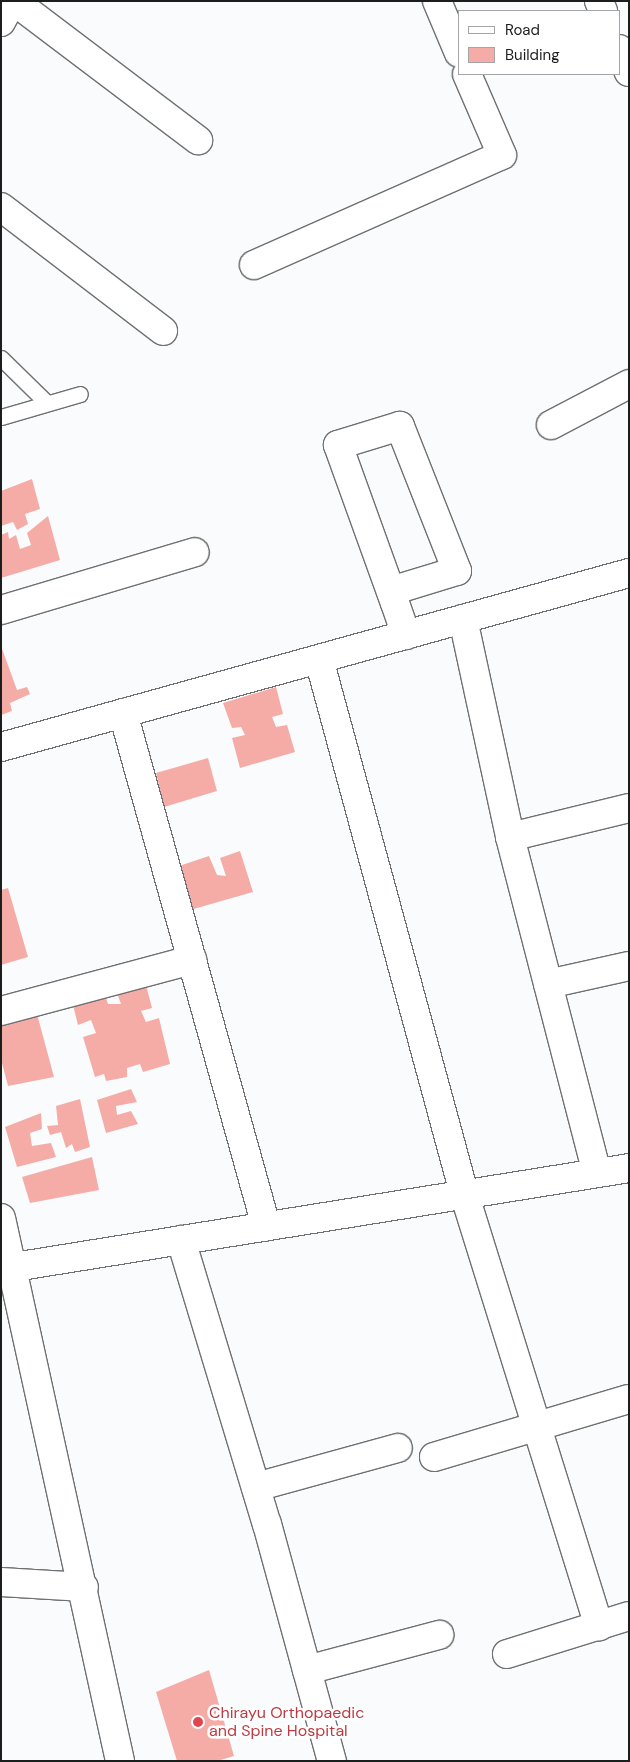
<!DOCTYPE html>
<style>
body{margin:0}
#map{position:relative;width:630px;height:1762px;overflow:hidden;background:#f9fbfc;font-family:"DM Sans",sans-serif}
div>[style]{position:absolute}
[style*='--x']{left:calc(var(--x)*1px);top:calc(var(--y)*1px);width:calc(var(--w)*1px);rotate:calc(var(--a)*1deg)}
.building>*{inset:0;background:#f5aca7}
.roads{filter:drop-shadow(1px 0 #6e7071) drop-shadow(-1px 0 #6e7071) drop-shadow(0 1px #6e7071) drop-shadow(0 -1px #6e7071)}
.lane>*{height:15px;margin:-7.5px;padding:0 7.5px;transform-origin:7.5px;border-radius:7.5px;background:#fff}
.street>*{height:28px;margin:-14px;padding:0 14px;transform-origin:14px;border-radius:14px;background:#fff}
.secondary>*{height:28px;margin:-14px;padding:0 14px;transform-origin:14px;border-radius:14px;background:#fff}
.dots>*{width:14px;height:14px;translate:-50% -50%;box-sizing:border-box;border:2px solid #fff;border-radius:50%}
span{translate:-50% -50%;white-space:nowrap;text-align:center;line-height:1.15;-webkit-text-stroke:5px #fff;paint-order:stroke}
.health-label{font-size:16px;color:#be3a42}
.left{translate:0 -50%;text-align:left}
.frame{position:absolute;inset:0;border:2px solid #1c1d1d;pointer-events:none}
.legend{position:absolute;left:458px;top:10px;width:162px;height:65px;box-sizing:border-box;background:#fff;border:1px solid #a4a5a5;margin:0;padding:6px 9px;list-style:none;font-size:15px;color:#1c1d1d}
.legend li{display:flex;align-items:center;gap:10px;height:25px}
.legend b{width:25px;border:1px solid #a4a5a5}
</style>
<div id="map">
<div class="building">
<i style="clip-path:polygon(32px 479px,40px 509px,25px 514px,28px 524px,17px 530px,13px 522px,1px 526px,1px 491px)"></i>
<i style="clip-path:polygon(48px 516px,60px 560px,1px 578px,1px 535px,8px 532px,9px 539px,16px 535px,20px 549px,31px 545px,27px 533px)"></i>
<i style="clip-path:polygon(1px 646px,17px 690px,27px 687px,30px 694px,10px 703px,12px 711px,1px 715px)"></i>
<i style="clip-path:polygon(276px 687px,283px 714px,272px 717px,276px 727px,287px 725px,295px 752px,240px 768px,232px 738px,245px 735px,241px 727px,232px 728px,223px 703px)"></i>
<i style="clip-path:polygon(208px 758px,217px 791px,164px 807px,156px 773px)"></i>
<i style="clip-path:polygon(240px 851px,253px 892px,190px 910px,176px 867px,209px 856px,217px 875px,226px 876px,220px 858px)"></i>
<i style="clip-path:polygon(8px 888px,28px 957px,1px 965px,1px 890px)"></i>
<i style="clip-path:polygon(146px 985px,152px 1008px,141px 1011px,146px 1022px,159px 1018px,170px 1064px,143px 1072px,140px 1064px,127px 1068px,127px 1077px,106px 1081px,104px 1074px,95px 1077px,83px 1037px,96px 1033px,91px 1020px,78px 1025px,73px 1005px,105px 995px,108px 1004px,121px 1004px,117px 993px)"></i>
<i style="clip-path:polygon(37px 1014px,54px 1077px,8px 1086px,1px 1059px,1px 1023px)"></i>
<i style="clip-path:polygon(131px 1089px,137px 1102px,116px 1106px,117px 1115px,131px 1111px,138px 1124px,106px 1133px,97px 1100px)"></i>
<i style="clip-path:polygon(80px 1099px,90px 1147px,75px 1152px,72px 1144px,66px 1148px,61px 1132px,50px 1135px,47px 1126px,58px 1125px,56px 1106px)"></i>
<i style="clip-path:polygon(41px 1113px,42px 1129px,30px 1133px,32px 1146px,51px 1143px,56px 1157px,17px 1167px,5px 1127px)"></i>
<i style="clip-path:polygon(92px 1157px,99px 1190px,30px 1203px,22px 1177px)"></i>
<i style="clip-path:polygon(209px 1670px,234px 1756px,217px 1761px,177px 1761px,156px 1692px)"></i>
</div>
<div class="roads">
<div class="lane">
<i style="--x:1;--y:358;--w:63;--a:44.4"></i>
<i style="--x:1;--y:417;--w:82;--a:-16.2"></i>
</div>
<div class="street">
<i style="--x:14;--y:1;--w:231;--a:37.1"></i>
<i style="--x:437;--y:1;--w:56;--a:67.1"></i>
<i style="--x:599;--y:1;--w:11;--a:68"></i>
<i style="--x:1;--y:22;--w:24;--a:-62"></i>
<i style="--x:619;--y:49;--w:25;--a:67"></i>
<i style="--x:1;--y:207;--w:204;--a:37.4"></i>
<i style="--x:254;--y:265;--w:271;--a:-23.9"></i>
<i style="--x:502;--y:155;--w:88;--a:-113.4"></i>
<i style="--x:551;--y:425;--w:88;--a:-27.7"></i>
<i style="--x:391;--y:591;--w:69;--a:-16.9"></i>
<i style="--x:457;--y:571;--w:156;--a:-111.5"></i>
<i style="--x:400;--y:426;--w:65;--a:163"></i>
<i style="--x:338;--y:445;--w:168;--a:70.2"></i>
<i style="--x:395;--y:603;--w:34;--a:71"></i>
<i style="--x:1;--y:610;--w:202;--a:-16.6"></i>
<i style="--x:463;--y:619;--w:223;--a:77.8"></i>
<i style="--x:510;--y:837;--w:347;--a:75.5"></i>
<i style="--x:319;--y:659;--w:553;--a:74.81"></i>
<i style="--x:464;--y:1193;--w:454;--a:72.7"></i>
<i style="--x:123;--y:713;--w:533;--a:74.42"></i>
<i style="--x:1;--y:747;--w:652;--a:-15.49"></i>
<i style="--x:510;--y:837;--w:122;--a:-13.7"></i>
<i style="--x:548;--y:984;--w:83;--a:-12.5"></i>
<i style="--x:1;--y:1011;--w:198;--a:-15"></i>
<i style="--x:181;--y:1240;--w:297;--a:73.2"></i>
<i style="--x:267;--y:1524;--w:246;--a:74.7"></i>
<i style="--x:434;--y:1457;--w:203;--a:-16.6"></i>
<i style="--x:256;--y:1487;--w:147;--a:-15.4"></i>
<i style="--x:1;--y:1582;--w:83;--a:3.4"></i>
<i style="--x:507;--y:1654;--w:128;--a:-17.3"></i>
<i style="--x:307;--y:1670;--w:137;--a:-14.9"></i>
</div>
<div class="secondary">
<i style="--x:1;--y:1218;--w:556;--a:77.64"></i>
<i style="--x:1;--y:1264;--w:13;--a:13"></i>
<i style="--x:14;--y:1267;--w:623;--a:-9.14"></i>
</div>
</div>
<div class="dots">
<i style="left:198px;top:1722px;background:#e0444e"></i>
</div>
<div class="health-label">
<span class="left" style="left:209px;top:1722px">Chirayu Orthopaedic<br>and Spine Hospital</span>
</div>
<div class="frame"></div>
<ul class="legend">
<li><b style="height:6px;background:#fff"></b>Road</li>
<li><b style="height:14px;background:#f5aca7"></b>Building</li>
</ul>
</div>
